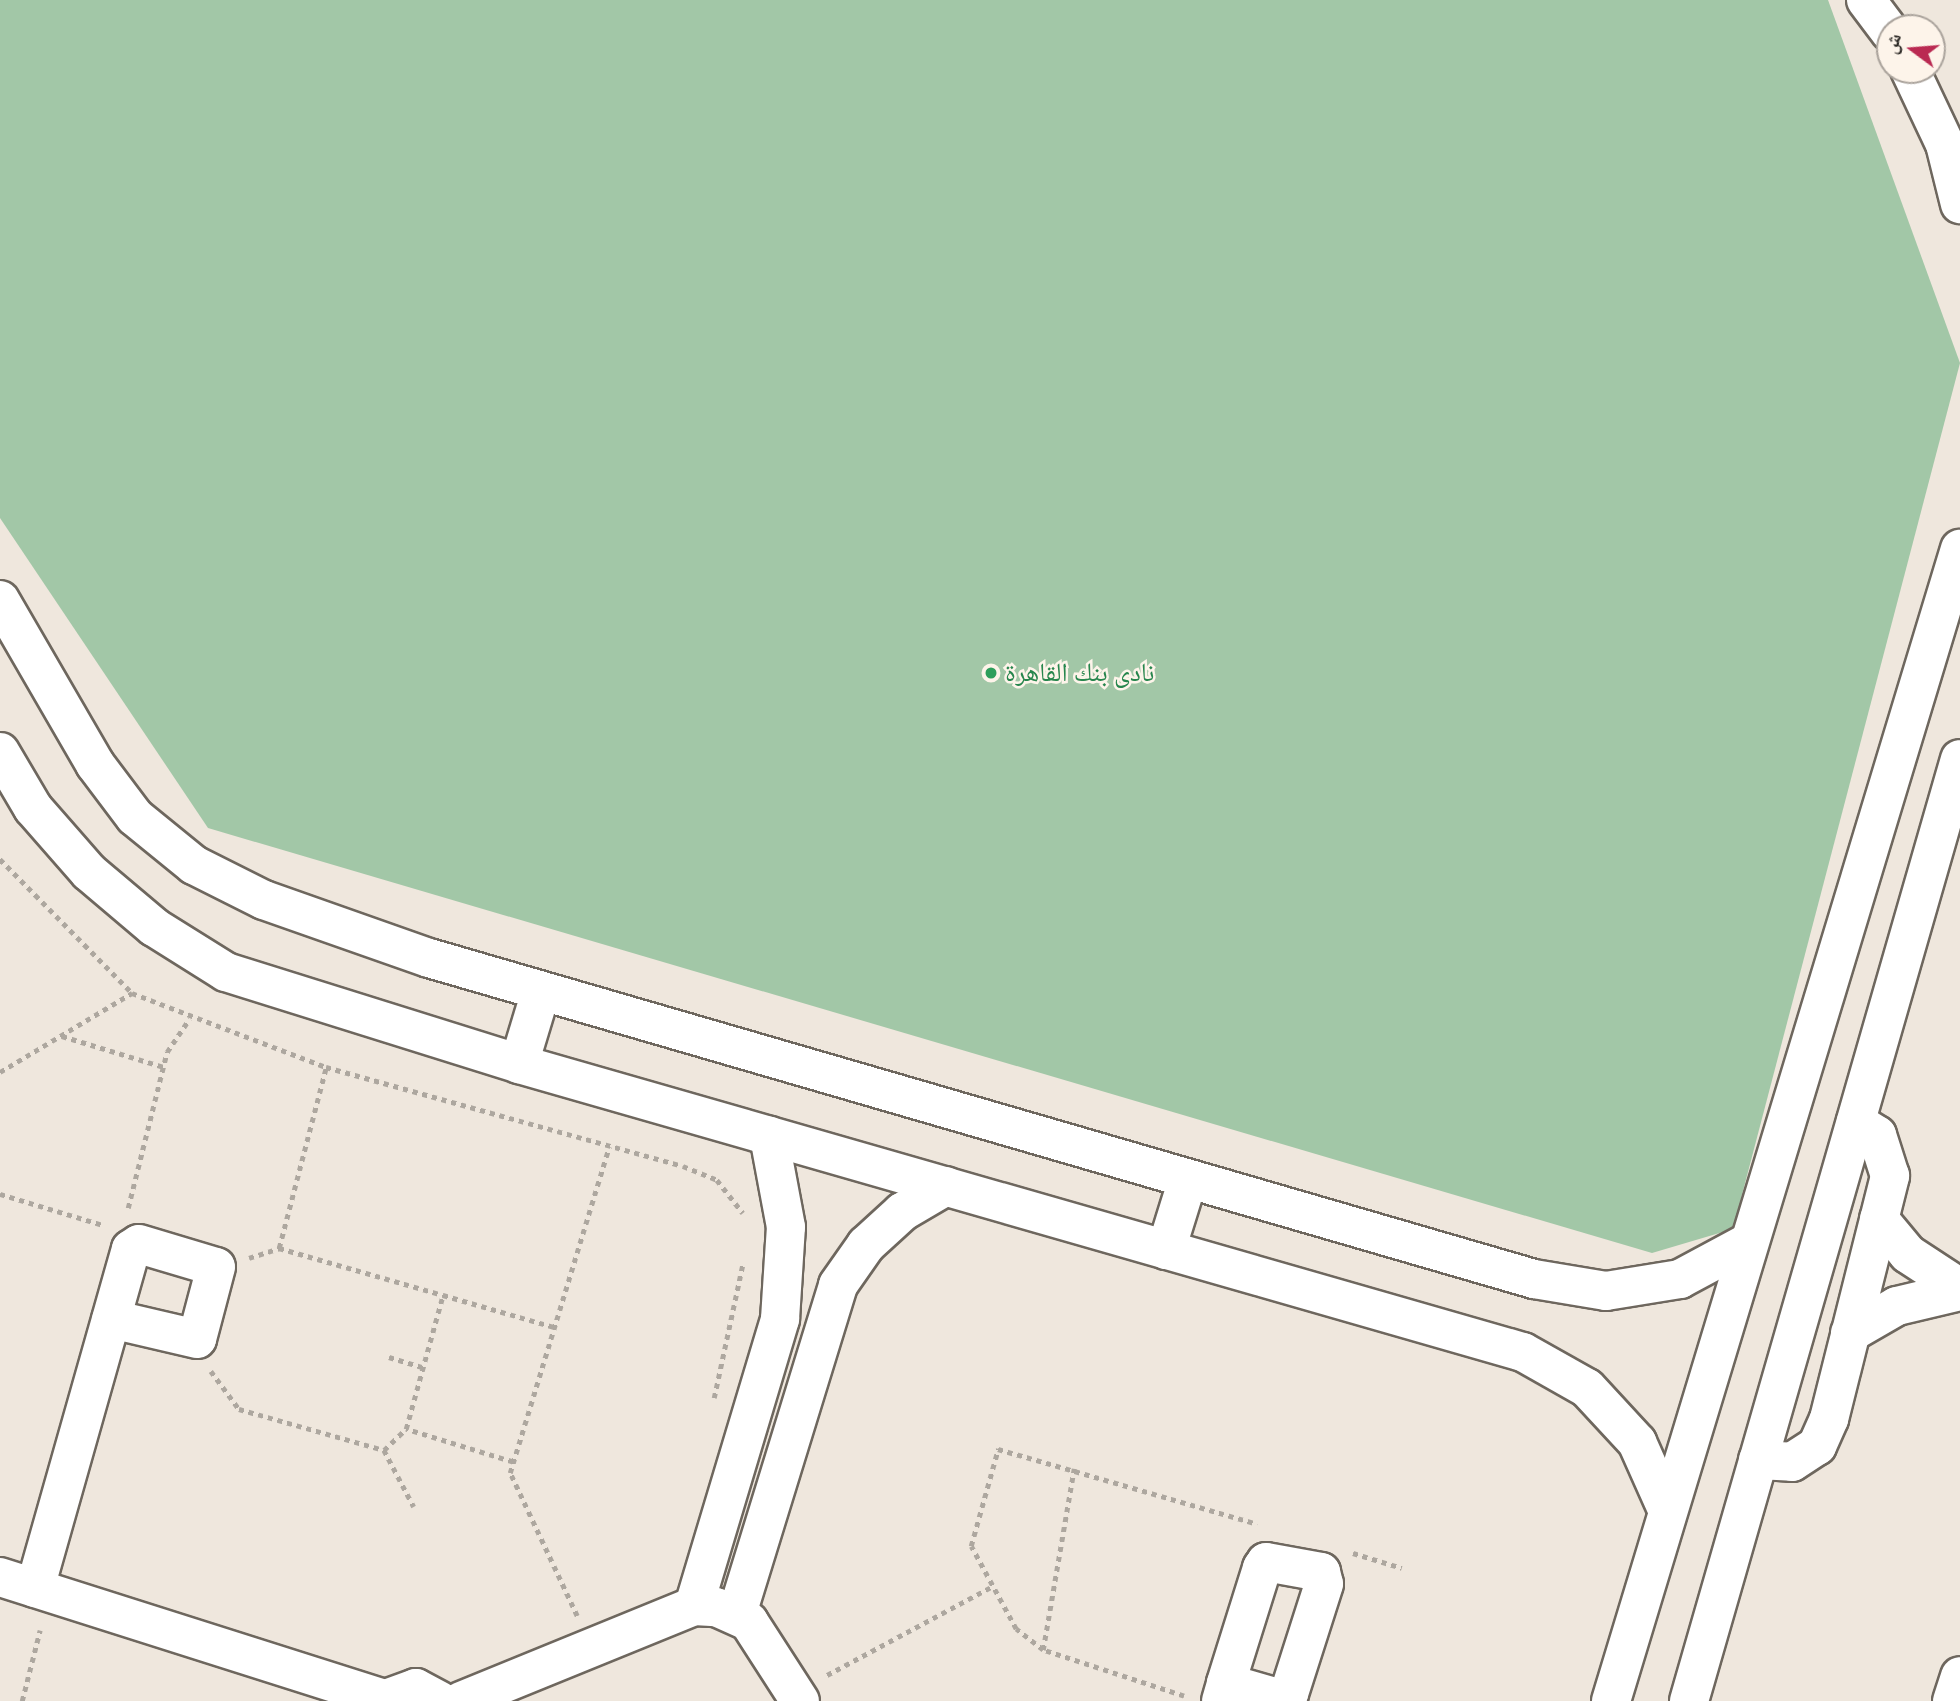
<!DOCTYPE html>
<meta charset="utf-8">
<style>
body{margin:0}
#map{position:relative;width:1960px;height:1701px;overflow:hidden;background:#efe7dd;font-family:Karla,"Noto Naskh Arabic",sans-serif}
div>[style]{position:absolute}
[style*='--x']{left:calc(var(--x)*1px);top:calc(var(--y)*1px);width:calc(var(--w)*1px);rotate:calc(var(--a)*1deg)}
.green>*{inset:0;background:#a2c7a7}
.path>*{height:4.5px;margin-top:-2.25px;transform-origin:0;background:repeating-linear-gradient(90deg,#ada79f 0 5px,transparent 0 10px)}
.roads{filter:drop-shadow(2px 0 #6e675e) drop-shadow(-2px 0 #6e675e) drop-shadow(0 2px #6e675e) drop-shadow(0 -2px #6e675e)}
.minor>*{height:38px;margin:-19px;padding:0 19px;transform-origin:19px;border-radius:19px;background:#fff}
.dots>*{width:19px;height:19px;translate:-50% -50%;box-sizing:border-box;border:4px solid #fdf4ea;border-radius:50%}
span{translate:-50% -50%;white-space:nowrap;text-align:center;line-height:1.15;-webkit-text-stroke:5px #fdf4ea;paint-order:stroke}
.leisure-label{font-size:26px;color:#27864d}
.left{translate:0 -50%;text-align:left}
.north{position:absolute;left:1876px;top:14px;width:70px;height:70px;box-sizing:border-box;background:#fdf4ea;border:2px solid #aaa39c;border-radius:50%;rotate:286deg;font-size:19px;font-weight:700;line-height:28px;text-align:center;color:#2d2a26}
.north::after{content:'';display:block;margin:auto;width:24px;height:32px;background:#ba2a52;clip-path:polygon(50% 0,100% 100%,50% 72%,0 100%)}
</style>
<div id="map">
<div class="green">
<i style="clip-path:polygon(0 0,1828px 0,1960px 363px,1733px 1229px,1652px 1253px,208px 828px,0 518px)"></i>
</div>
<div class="path">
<i style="--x:0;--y:859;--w:188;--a:45.4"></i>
<i style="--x:132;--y:993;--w:208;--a:20.9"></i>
<i style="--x:326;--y:1067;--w:370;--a:15.5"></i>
<i style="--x:683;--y:1166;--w:37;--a:22"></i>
<i style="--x:717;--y:1180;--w:42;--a:51.8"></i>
<i style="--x:62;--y:1036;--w:107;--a:16.9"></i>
<i style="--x:0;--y:1072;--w:154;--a:-30.9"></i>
<i style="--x:0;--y:1194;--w:108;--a:16.8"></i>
<i style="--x:128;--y:1208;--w:161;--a:-76"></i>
<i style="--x:167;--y:1052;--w:40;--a:-56"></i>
<i style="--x:279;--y:1248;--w:187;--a:-75.4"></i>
<i style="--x:249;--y:1258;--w:32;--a:-18"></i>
<i style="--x:279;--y:1248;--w:171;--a:16"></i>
<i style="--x:389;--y:1357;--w:34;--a:17"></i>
<i style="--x:211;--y:1371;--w:47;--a:53.6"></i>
<i style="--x:239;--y:1409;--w:151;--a:15.8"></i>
<i style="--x:384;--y:1450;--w:64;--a:62.2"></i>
<i style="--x:714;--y:1398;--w:138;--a:-77.9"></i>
<i style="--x:384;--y:1450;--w:30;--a:-44"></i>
<i style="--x:513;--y:1462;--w:112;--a:-162.9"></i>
<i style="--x:406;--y:1429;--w:139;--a:-74.6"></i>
<i style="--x:443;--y:1295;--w:116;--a:16.1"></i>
<i style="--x:1353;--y:1553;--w:51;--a:17"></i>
<i style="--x:577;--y:1616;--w:158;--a:-115.1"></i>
<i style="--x:510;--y:1473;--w:341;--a:-73.1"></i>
<i style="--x:1043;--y:1650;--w:184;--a:-80.3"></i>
<i style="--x:827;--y:1675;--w:188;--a:-28.2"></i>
<i style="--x:1184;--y:1696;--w:148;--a:-161.9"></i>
<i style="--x:1043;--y:1650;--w:34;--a:-142"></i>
<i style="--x:1016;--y:1629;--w:94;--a:-118.5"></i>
<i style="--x:971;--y:1546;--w:101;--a:-74.4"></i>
<i style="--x:998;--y:1449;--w:270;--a:16.1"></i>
<i style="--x:22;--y:1701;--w:73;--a:-75.8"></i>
</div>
<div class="roads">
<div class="minor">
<i style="--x:1866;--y:0;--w:40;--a:53"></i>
<i style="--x:1910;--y:70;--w:82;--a:64.7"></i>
<i style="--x:1945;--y:144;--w:62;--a:76"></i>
<i style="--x:0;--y:600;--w:190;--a:59.9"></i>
<i style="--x:95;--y:764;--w:66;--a:53"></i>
<i style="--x:135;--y:817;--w:76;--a:39.1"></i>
<i style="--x:194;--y:865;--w:78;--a:26.6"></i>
<i style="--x:264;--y:900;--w:175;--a:19.4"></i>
<i style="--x:429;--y:958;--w:1151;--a:16.2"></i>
<i style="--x:1534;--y:1279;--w:73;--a:9.5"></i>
<i style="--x:1606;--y:1291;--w:75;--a:-9.2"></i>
<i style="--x:1680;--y:1279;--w:74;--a:-28.3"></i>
<i style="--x:0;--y:752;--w:65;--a:59.5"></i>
<i style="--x:33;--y:808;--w:85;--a:48.8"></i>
<i style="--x:89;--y:872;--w:85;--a:40.2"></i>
<i style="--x:154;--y:927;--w:85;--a:32"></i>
<i style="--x:226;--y:972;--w:307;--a:17.4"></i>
<i style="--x:519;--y:1064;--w:1044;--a:16.01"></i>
<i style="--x:1523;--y:1352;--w:73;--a:29.4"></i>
<i style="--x:1587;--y:1388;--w:74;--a:47.2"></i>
<i style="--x:1637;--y:1442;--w:71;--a:66"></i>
<i style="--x:519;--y:1064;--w:76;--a:-73.2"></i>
<i style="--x:1879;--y:1219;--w:45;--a:50.4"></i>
<i style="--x:1908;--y:1254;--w:62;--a:33.2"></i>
<i style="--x:1166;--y:1250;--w:74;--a:-72.8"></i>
<i style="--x:1850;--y:1333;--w:54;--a:-29.9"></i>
<i style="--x:1897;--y:1306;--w:65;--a:-13.4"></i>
<i style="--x:1758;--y:1460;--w:34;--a:3"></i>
<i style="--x:1792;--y:1462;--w:30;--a:-33"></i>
<i style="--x:1817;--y:1446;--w:30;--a:-66"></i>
<i style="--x:1829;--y:1419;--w:251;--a:-75.9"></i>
<i style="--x:1890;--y:1176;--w:43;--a:-107.6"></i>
<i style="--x:1877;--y:1135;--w:25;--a:-148"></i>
<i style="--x:0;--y:1577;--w:401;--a:17.6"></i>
<i style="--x:35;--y:1588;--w:352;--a:-74.2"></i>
<i style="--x:131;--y:1249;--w:9;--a:-32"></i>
<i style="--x:139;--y:1244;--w:80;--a:16.6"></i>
<i style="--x:216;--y:1267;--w:74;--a:104.8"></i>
<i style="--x:197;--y:1339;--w:88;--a:-166.9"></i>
<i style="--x:694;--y:1606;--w:300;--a:-73.3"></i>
<i style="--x:780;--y:1319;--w:92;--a:-86.3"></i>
<i style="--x:786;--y:1227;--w:93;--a:-100.6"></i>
<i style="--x:737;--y:1614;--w:344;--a:-72.9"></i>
<i style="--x:838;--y:1285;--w:49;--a:-55"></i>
<i style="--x:866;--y:1245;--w:49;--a:-42.5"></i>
<i style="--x:902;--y:1212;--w:51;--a:-30.6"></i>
<i style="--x:380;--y:1701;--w:38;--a:-20"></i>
<i style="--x:416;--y:1688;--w:27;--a:28"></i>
<i style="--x:461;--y:1701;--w:252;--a:-22.2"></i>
<i style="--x:694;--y:1606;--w:22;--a:3"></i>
<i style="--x:716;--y:1607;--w:36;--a:24"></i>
<i style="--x:749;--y:1622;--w:94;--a:57.2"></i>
<i style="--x:1221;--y:1701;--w:19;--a:-74"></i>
<i style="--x:1226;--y:1683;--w:121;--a:-72.6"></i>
<i style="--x:1262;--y:1568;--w:7;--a:-56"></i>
<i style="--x:1266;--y:1562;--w:56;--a:10.3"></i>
<i style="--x:1321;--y:1572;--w:12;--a:76"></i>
<i style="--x:1324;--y:1584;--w:115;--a:107.7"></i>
<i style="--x:1289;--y:1694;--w:12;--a:160"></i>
<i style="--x:1278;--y:1698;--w:54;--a:-163.9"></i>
<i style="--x:1611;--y:1701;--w:1204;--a:-73.15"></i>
<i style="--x:1689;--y:1701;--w:980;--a:-73.95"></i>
<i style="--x:1952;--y:1701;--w:26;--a:-72"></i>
</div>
</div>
<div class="dots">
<i style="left:991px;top:673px;background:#2e9e5b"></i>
</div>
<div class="leisure-label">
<span class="left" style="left:1005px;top:673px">نادى بنك القاهرة</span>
</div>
<div class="north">ش</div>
</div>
